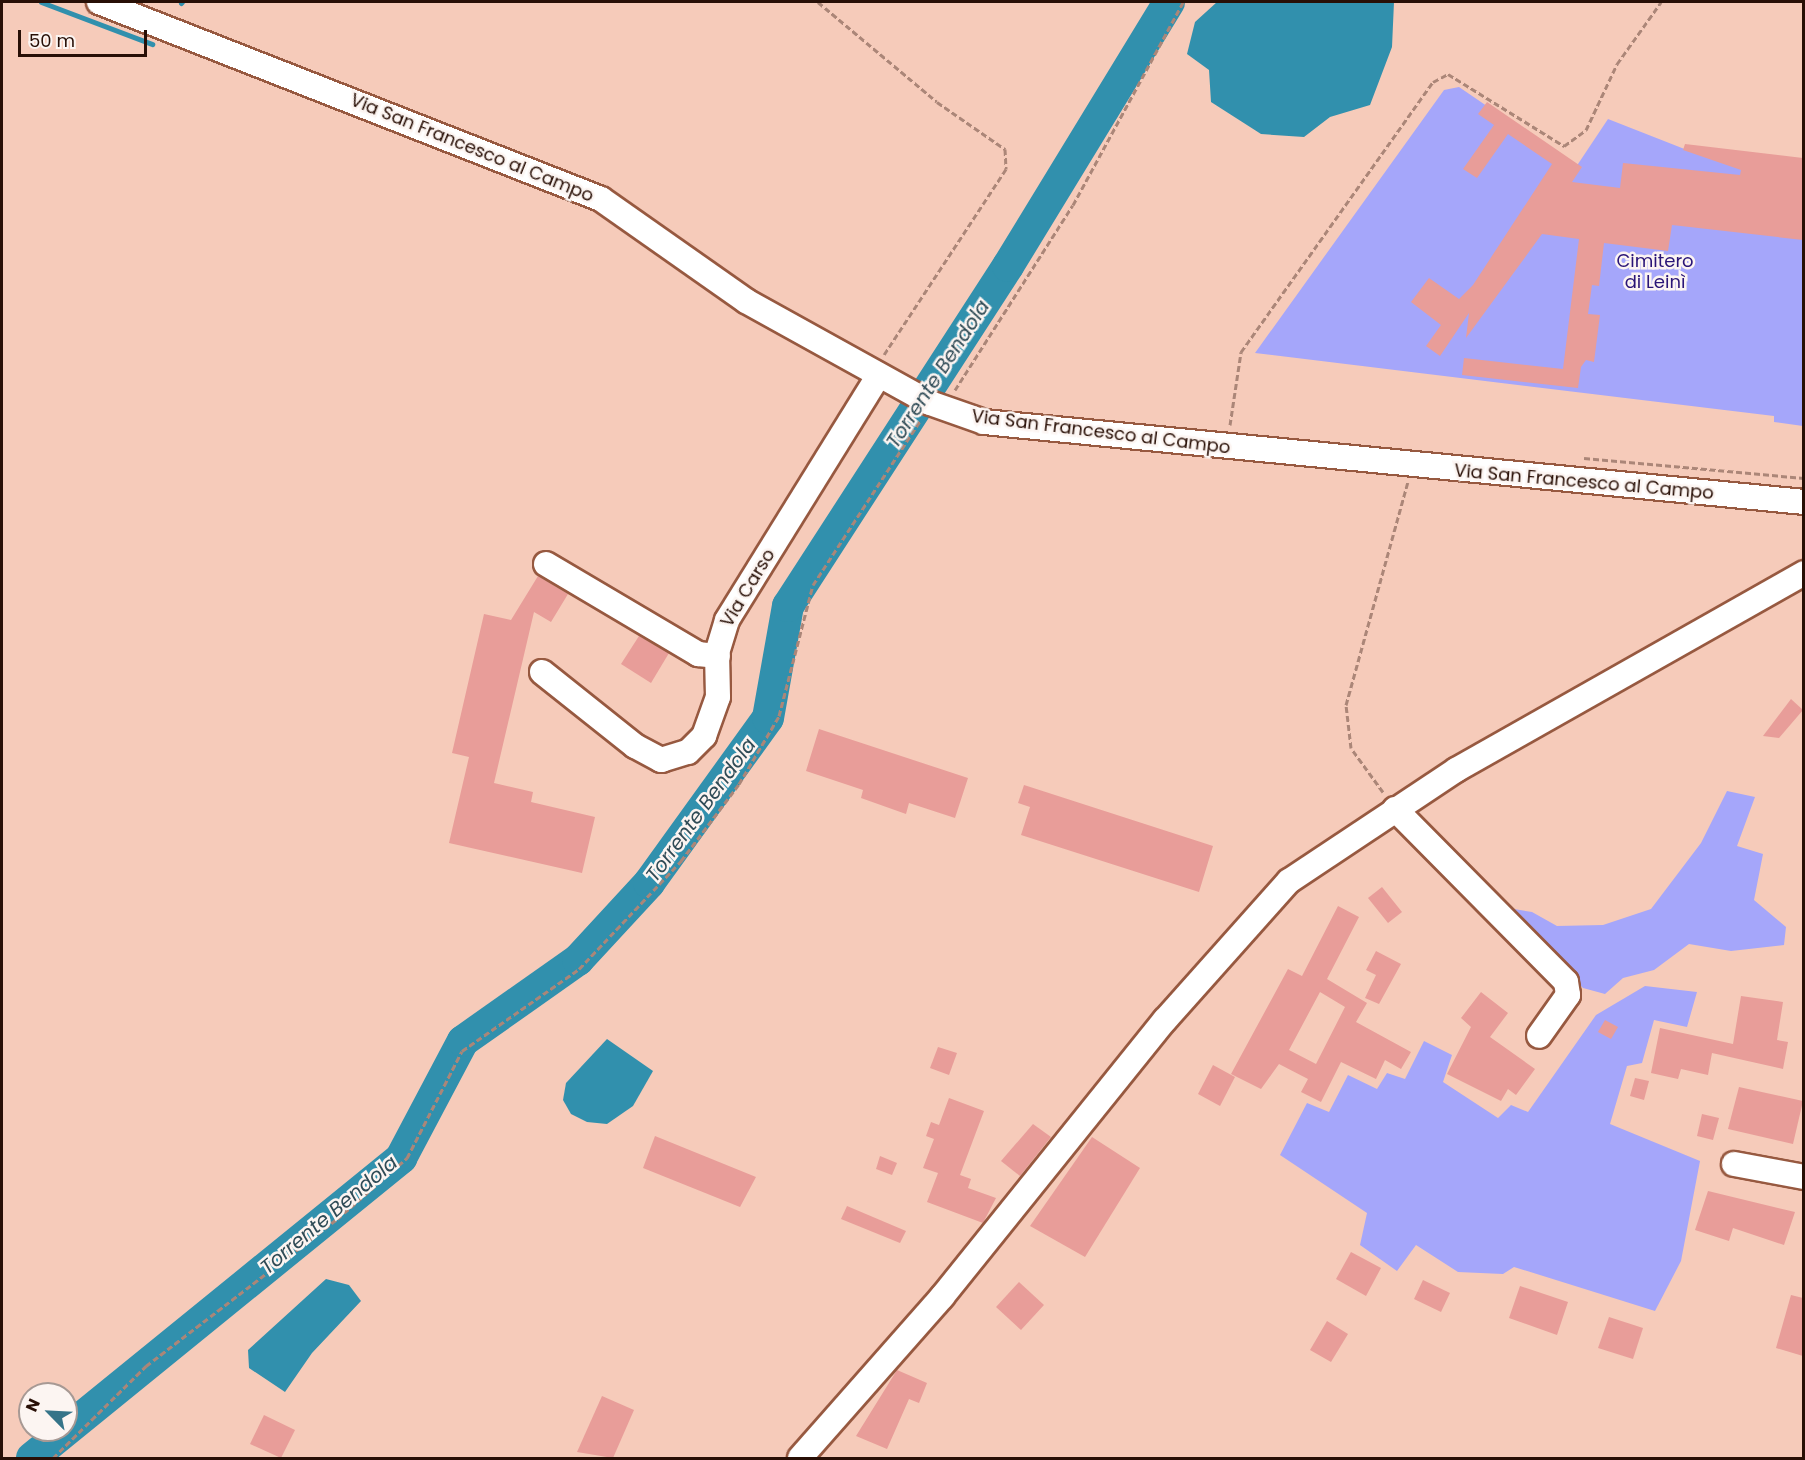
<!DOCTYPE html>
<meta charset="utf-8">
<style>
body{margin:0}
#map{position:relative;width:1805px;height:1460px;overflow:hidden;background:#f6cbba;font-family:Poppins,sans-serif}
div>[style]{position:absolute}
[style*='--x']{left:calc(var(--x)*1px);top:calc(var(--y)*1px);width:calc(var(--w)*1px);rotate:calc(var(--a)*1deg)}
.green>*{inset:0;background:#a5a6fa}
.water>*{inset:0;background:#3190ad}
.stream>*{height:5px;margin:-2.5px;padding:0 2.5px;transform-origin:2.5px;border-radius:2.5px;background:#3190ad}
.river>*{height:32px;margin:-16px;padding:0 16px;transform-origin:16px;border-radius:16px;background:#3190ad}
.building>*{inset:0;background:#e89d99}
.path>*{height:3px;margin-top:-1.5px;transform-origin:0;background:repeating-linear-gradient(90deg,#ab8678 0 6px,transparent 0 9px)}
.roads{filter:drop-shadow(2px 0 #975940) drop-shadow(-2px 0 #975940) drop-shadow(0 2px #975940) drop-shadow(0 -2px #975940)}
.minor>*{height:24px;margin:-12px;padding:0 12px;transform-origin:12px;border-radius:12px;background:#fff}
span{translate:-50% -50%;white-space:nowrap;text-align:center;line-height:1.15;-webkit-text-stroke:5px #fcf5f2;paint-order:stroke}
.street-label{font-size:18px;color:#280f06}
.park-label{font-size:18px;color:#2a1577}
.water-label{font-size:20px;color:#2f4b56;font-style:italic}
.frame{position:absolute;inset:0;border:3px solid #280f06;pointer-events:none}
.north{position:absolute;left:18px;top:1382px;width:60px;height:60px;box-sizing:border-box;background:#fcf5f2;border:2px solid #a79994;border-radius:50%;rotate:294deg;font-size:16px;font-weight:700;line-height:24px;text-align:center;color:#280f06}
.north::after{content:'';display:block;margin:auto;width:21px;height:27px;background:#357489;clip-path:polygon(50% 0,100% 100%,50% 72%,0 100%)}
.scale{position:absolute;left:18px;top:30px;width:129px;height:27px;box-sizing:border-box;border:3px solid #280f06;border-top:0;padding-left:8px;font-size:18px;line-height:21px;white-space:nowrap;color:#280f06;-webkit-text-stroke:4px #fcf5f2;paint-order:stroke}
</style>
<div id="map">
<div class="green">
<i style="clip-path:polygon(1459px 87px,1576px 167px,1608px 119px,1687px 150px,1803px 163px,1803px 426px,1774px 422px,1774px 416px,1255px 353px,1444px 90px)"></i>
<i style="clip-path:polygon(1727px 791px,1755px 797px,1737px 846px,1763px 854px,1754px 900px,1786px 927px,1784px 945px,1731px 951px,1689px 944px,1654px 970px,1623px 978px,1605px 994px,1583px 988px,1508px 908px,1532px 912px,1557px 926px,1603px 925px,1651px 909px,1701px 843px)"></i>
<i style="clip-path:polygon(1645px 986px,1697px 992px,1687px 1027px,1654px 1020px,1642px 1063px,1627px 1066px,1610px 1124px,1700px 1161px,1681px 1261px,1655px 1311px,1514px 1267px,1503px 1274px,1458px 1272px,1416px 1245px,1397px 1271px,1360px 1245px,1367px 1213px,1280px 1155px,1307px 1103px,1329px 1112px,1348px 1075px,1377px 1089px,1387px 1073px,1405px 1079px,1424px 1041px,1452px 1055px,1443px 1082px,1498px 1118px,1511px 1105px,1528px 1112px,1596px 1015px)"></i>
</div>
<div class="water">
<i style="clip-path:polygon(1217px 2px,1394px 2px,1392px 47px,1370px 105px,1330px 117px,1304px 137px,1261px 134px,1211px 102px,1209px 70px,1187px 54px,1195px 22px)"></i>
<i style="clip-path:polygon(607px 1039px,653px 1071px,633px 1106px,607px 1124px,587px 1122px,571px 1114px,563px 1100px,566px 1083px)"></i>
<i style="clip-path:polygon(326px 1279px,349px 1285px,361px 1301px,312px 1353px,285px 1392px,249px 1368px,248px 1350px)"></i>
</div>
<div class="stream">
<i style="--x:41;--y:2;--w:119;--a:20.7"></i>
<i style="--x:181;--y:3;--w:1;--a:-45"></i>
</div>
<div class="river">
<i style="--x:32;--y:1458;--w:476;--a:-39.1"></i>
<i style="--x:401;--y:1158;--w:132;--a:-62.1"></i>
<i style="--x:463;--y:1041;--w:141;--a:-35.2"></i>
<i style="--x:578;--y:960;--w:105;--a:-47.3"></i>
<i style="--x:649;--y:883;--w:203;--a:-54.2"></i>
<i style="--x:768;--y:718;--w:114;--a:-79.9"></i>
<i style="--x:788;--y:606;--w:405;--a:-57.1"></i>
<i style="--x:1008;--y:266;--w:309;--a:-58.6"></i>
</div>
<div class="building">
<i style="clip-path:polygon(1487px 102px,1582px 167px,1572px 182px,1620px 188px,1623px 163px,1740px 175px,1741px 170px,1683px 150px,1685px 144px,1803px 158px,1803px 240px,1672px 225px,1668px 251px,1604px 243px,1599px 286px,1592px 285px,1588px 314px,1600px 315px,1594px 362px,1586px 360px,1581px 367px,1578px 388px,1462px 375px,1464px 358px,1563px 369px,1579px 239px,1542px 234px,1466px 338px,1469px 313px,1440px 356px,1426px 346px,1441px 325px,1411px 302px,1429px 278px,1459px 299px,1473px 285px,1552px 164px,1508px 134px,1477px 178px,1463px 169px,1494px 125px,1478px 114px)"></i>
<i style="clip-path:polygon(538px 576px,568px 594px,551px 622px,534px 612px,494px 783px,533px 792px,531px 802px,595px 817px,582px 873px,449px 843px,469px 757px,452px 753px,484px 614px,511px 620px)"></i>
<i style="clip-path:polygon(639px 636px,669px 653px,651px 683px,621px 664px)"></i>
<i style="clip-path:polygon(1791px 699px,1803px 710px,1779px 738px,1763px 736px)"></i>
<i style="clip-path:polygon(819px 729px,968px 778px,955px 818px,909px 803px,906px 814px,861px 798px,863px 790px,806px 771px)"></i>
<i style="clip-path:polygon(1024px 785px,1213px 846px,1199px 892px,1021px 835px,1030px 807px,1018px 803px)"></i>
<i style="clip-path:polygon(1382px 887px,1402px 912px,1388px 923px,1368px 898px)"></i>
<i style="clip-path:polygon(evenodd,1338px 906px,1359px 917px,1327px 979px,1367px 1003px,1356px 1022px,1411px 1052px,1401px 1069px,1385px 1060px,1376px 1079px,1341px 1062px,1321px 1102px,1301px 1092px,1308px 1079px,1279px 1064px,1261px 1089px,1231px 1074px,1288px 969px,1302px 976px,1338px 906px,1320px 992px,1345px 1007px,1316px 1064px,1289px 1050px,1320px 992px)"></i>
<i style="clip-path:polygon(1376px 951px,1401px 964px,1379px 1004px,1365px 998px,1376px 975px,1366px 970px)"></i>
<i style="clip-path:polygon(1481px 992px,1508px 1013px,1490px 1037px,1535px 1069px,1516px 1095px,1508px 1089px,1501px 1101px,1447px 1074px,1471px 1027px,1461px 1018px)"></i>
<i style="clip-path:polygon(1741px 996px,1783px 1002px,1777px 1040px,1788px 1042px,1783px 1069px,1712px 1053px,1708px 1075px,1681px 1069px,1678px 1079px,1651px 1073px,1660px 1028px,1733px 1044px)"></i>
<i style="clip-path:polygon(1605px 1020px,1618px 1027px,1611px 1039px,1598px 1032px)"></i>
<i style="clip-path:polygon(938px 1047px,957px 1053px,949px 1075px,930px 1068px)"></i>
<i style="clip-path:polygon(1213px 1065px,1235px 1077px,1220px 1106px,1198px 1094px)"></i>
<i style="clip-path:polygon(1635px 1078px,1649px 1081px,1644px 1100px,1630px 1096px)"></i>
<i style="clip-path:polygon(1739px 1087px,1803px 1101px,1793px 1144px,1728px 1129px)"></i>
<i style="clip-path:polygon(949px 1098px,984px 1111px,960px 1175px,971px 1179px,968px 1188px,996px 1198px,983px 1223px,927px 1202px,938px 1173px,923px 1168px,934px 1139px,926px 1136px,931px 1122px,939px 1125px)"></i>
<i style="clip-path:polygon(1702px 1114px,1719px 1118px,1713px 1140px,1697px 1136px)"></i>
<i style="clip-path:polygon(1033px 1124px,1051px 1137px,1020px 1176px,1001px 1161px)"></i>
<i style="clip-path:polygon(655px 1136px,756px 1177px,740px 1207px,643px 1168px)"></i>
<i style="clip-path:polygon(1092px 1137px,1140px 1168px,1085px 1257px,1030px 1226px)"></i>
<i style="clip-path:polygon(880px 1156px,897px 1163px,892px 1175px,876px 1169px)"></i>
<i style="clip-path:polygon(1708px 1191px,1795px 1212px,1784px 1245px,1733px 1228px,1729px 1241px,1695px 1230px)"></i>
<i style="clip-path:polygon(847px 1206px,906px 1231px,900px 1243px,841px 1219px)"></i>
<i style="clip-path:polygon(1351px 1252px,1381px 1268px,1366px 1296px,1336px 1279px)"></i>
<i style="clip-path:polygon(1423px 1280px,1450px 1293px,1441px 1312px,1414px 1299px)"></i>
<i style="clip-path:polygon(1019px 1282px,1044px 1305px,1021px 1330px,996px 1307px)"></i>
<i style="clip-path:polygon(1520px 1286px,1568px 1302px,1557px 1335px,1509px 1318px)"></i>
<i style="clip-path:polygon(1791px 1295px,1803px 1298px,1803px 1356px,1776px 1348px)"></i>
<i style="clip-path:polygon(1609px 1317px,1643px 1328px,1633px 1359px,1598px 1348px)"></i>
<i style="clip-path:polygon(1327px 1321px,1348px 1334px,1331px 1362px,1310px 1350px)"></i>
<i style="clip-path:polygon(897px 1370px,927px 1383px,919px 1403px,909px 1399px,887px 1449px,856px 1436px)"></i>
<i style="clip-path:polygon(602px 1396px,634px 1410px,613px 1458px,577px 1452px)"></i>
<i style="clip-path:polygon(264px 1415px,295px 1430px,281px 1458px,250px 1444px)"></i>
</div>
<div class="path">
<i style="--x:818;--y:2;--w:155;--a:40"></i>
<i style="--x:937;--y:102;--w:83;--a:34.7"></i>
<i style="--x:1005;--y:149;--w:20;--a:87"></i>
<i style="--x:1006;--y:169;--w:222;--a:123.3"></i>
<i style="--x:955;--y:390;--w:219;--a:-57.5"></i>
<i style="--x:1073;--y:205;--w:231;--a:-61.5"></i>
<i style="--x:1230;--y:425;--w:74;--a:-81.4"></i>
<i style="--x:1241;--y:352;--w:331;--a:-54.6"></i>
<i style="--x:1433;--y:82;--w:17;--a:-28"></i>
<i style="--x:1448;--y:74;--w:137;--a:31.8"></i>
<i style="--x:1564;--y:146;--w:27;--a:-36"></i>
<i style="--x:1586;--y:130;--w:73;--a:-64.8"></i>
<i style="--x:1617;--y:64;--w:76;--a:-54.6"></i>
<i style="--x:1584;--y:458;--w:221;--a:5.2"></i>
<i style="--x:1383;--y:792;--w:54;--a:-126"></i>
<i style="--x:1351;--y:748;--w:43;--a:-96.6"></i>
<i style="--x:1346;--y:705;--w:231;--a:-74.5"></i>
<i style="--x:53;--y:1458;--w:131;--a:-44.7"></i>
<i style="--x:146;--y:1366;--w:241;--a:-37.6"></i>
<i style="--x:337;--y:1219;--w:93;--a:-41.1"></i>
<i style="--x:407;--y:1158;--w:120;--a:-62.8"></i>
<i style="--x:462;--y:1051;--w:143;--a:-35"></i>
<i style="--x:579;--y:969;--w:149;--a:-46.6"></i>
<i style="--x:681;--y:861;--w:96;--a:-53"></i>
<i style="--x:739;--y:784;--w:79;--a:-59.5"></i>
<i style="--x:779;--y:716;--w:135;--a:-75.5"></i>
<i style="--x:813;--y:585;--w:196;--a:-56.9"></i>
</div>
<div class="roads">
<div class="minor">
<i style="--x:99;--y:2;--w:539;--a:21.43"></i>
<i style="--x:601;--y:199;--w:177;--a:35.1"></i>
<i style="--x:746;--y:301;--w:210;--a:29"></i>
<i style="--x:930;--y:403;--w:57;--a:19.4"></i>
<i style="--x:984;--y:422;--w:824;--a:5.57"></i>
<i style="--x:546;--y:564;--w:177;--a:30.6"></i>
<i style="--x:698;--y:654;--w:20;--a:6"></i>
<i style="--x:542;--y:672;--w:119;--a:38.5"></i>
<i style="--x:635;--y:746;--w:30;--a:28"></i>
<i style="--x:661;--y:760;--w:28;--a:-17"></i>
<i style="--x:688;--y:752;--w:23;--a:-45"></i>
<i style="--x:704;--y:736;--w:41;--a:-70.3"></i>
<i style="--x:718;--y:697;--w:44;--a:-91.3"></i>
<i style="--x:717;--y:653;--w:34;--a:-73"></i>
<i style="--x:727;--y:620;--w:288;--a:-58.2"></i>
<i style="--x:1395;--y:809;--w:243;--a:45.3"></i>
<i style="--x:1566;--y:982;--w:13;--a:81"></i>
<i style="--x:1568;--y:995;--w:50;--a:125.3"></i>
<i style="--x:1734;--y:1164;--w:71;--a:10.5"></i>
<i style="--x:800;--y:1458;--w:215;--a:-48.6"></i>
<i style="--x:942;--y:1297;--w:356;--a:-51.2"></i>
<i style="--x:1165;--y:1020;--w:186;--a:-48.3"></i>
<i style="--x:1289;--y:881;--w:201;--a:-33.6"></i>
<i style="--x:1456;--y:770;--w:400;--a:-29.5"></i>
</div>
</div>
<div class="street-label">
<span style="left:472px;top:148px;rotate:22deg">Via San Francesco al Campo</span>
<span style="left:1101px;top:432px;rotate:7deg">Via San Francesco al Campo</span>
<span style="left:1584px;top:482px;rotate:5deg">Via San Francesco al Campo</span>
<span style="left:748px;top:588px;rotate:-59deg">Via Carso</span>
</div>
<div class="park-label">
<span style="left:1655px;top:272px">Cimitero<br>di Leinì</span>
</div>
<div class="water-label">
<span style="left:938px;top:374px;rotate:-57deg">Torrente Bendola</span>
<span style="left:701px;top:810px;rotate:-54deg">Torrente Bendola</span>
<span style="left:329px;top:1215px;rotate:-40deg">Torrente Bendola</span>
</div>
<div class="frame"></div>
<div class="north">N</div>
<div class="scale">50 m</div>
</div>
